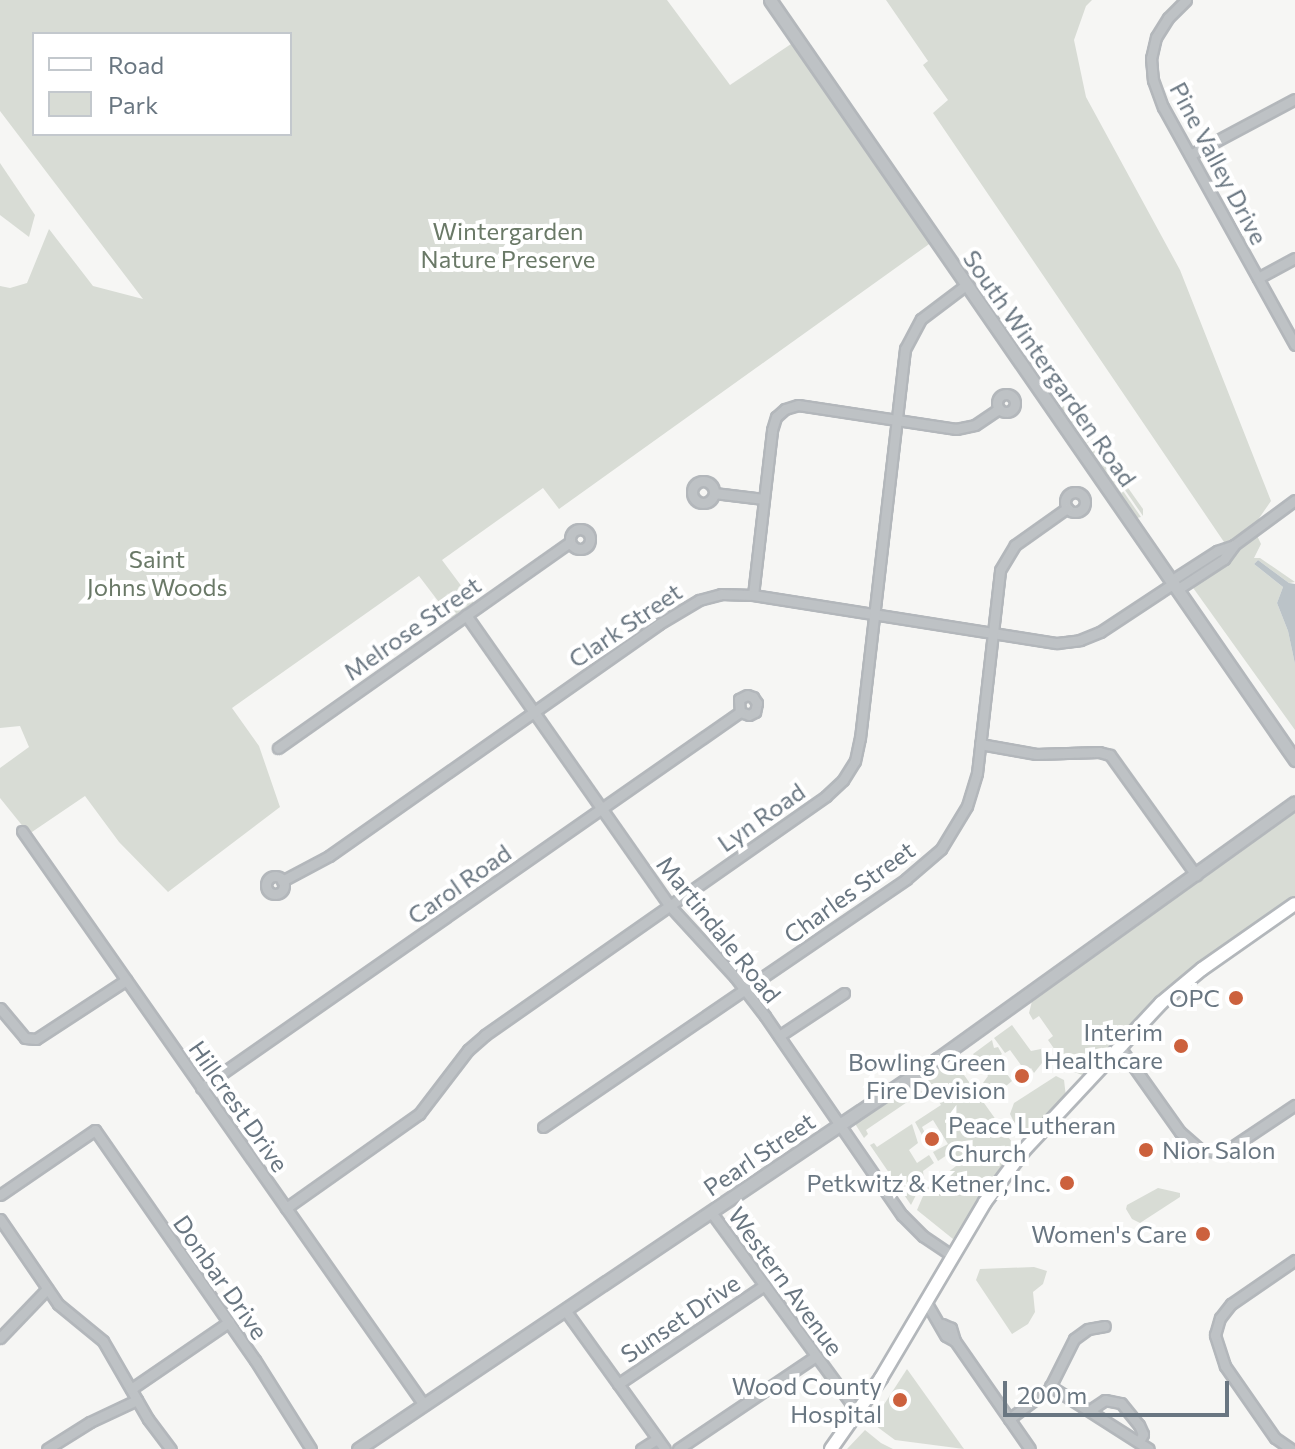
<!DOCTYPE html>
<style>
body{margin:0}
#map{position:relative;width:1295px;height:1449px;overflow:hidden;background:#f6f6f4;font-family:Commissioner,sans-serif}
div>[style]{position:absolute}
[style*='--x']{left:calc(var(--x)*1px);top:calc(var(--y)*1px);width:calc(var(--w)*1px);rotate:calc(var(--a)*1deg)}
.green>*{inset:0;background:#d8dcd5}
.water>*{inset:0;background:#bbc3c8}
.roads{filter:drop-shadow(2px 0 #b3b7bb) drop-shadow(-2px 0 #b3b7bb) drop-shadow(0 2px #b3b7bb) drop-shadow(0 -2px #b3b7bb)}
.minor>*{height:9px;margin:-4.5px;padding:0 4.5px;transform-origin:4.5px;border-radius:4.5px;background:#bec2c5}
.minor>.ring{margin:-4.5px;padding:0;box-sizing:content-box;background:none;border:9px solid #bec2c5;border-radius:50%}
.tertiary>*{height:11px;margin:-5.5px;padding:0 5.5px;transform-origin:5.5px;border-radius:5.5px;background:#bec2c5}
.secondary>*{height:12px;margin:-6px;padding:0 6px;transform-origin:6px;border-radius:6px;background:#fff}
.dots>*{width:22px;height:22px;translate:-50% -50%;box-sizing:border-box;border:4px solid #fff;border-radius:50%}
span{translate:-50% -50%;white-space:nowrap;text-align:center;line-height:1.15;-webkit-text-stroke:8px #fff;paint-order:stroke}
.street-label{font-size:24px;color:#697681}
.park-label{font-size:24px;color:#6a7967}
.poi-label{font-size:24px;color:#697681}
.right{translate:-100% -50%;text-align:right}
.left{translate:0 -50%;text-align:left}
.legend{position:absolute;left:32px;top:32px;width:260px;height:104px;box-sizing:border-box;background:#fff;border:2px solid #c3c8cd;margin:0;padding:10px 14px;list-style:none;font-size:24px;color:#697681}
.legend li{display:flex;align-items:center;gap:16px;height:40px}
.legend b{width:40px;border:2px solid #c3c8cd}
.scale{position:absolute;left:1003px;top:1381px;width:226px;height:36px;box-sizing:border-box;border:4px solid #697681;border-top:0;padding-left:10px;font-size:24px;line-height:28px;white-space:nowrap;color:#697681;-webkit-text-stroke:6px #fff;paint-order:stroke}
</style>
<div id="map">
<div class="green">
<i style="clip-path:polygon(evenodd,0 0,667px 0,730px 85px,794px 42px,932px 242px,559px 509px,543px 488px,442px 560px,474px 603px,463px 610px,451px 618px,419px 576px,232px 708px,259px 746px,280px 807px,168px 892px,119px 842px,85px 796px,29px 834px,0 798px,0 768px,29px 747px,20px 726px,0 728px,0 286px,10px 288px,27px 283px,49px 229px,93px 286px,143px 299px,0 111px,0 0,34px 34px,290px 34px,290px 134px,34px 134px,34px 34px)"></i>
<i style="clip-path:polygon(886px 0,1092px 0,1086px 6px,1074px 40px,1086px 97px,1180px 270px,1271px 501px,1253px 527px,1261px 544px,1254px 558px,1260px 558px,1295px 582px,1289px 583px,1258px 560px,1254px 564px,1283px 587px,1277px 603px,1288px 631px,1295px 664px,1295px 730px,1181px 571px,1224px 542px,933px 113px,948px 100px,923px 65px,928px 61px)"></i>
<i style="clip-path:polygon(0 163px,35px 215px,29px 237px,0 215px)"></i>
<i style="clip-path:polygon(1046px 372px,1143px 509px,1143px 516px,1044px 373px)"></i>
<i style="clip-path:polygon(1042px 374px,1141px 517px,1133px 519px,1038px 379px)"></i>
<i style="clip-path:polygon(1295px 808px,1295px 899px,1157px 998px,1089px 1072px,1082px 1075px,1069px 1070px,1048px 1040px,1053px 1036px,1039px 1016px,1033px 1020px,1029px 1013px,1033px 997px)"></i>
<i style="clip-path:polygon(1012px 1025px,1031px 1051px,1041px 1049px,1042px 1063px,1034px 1073px,1031px 1068px,1026px 1072px,1010px 1050px,1005px 1053px,994px 1038px)"></i>
<i style="clip-path:polygon(992px 1040px,994px 1048px,998px 1047px,1002px 1054px,996px 1059px,1012px 1081px,1006px 1086px,1008px 1090px,1001px 1093px,988px 1090px,983px 1083px,988px 1076px,973px 1054px)"></i>
<i style="clip-path:polygon(940px 1063px,959px 1068px,1014px 1145px,1013px 1155px,963px 1232px,953px 1239px,917px 1210px,926px 1189px,960px 1163px,953px 1151px,938px 1161px,933px 1152px,948px 1144px,933px 1120px,922px 1127px,926px 1135px,923px 1137px,915px 1122px,941px 1105px,929px 1087px,926px 1072px)"></i>
<i style="clip-path:polygon(1056px 1076px,1064px 1080px,1066px 1097px,1035px 1130px,1017px 1128px,1010px 1114px,1014px 1103px)"></i>
<i style="clip-path:polygon(912px 1081px,922px 1092px,866px 1130px,868px 1134px,864px 1138px,854px 1122px)"></i>
<i style="clip-path:polygon(912px 1124px,918px 1143px,909px 1150px,917px 1163px,929px 1155px,934px 1163px,923px 1171px,924px 1179px,911px 1205px,870px 1145px,874px 1143px,877px 1147px)"></i>
<i style="clip-path:polygon(1158px 1188px,1180px 1193px,1180px 1197px,1140px 1223px,1132px 1219px,1126px 1209px,1127px 1205px)"></i>
<i style="clip-path:polygon(1034px 1267px,1047px 1271px,1043px 1284px,1033px 1292px,1035px 1312px,1028px 1324px,1012px 1334px,976px 1280px,980px 1269px)"></i>
<i style="clip-path:polygon(907px 1369px,964px 1449px,895px 1440px,872px 1423px)"></i>
<i style="clip-path:polygon(865px 1430px,881px 1443px,893px 1449px,847px 1449px)"></i>
</div>
<div class="water">
<i style="clip-path:polygon(1258px 560px,1289px 583px,1295px 584px,1295px 664px,1288px 631px,1277px 603px,1283px 587px,1254px 564px)"></i>
</div>
<div class="roads">
<div class="minor">
<i style="--x:1186;--y:0;--w:25;--a:135"></i>
<i style="--x:1168;--y:18;--w:22;--a:122"></i>
<i style="--x:1156;--y:37;--w:22;--a:103"></i>
<i style="--x:1151;--y:58;--w:22;--a:85"></i>
<i style="--x:1153;--y:80;--w:29;--a:70"></i>
<i style="--x:1163;--y:107;--w:272;--a:61"></i>
<i style="--x:1190;--y:155;--w:119;--a:-28.1"></i>
<i style="--x:1258;--y:278;--w:42;--a:-28.4"></i>
<i class="ring" style="left:997px;top:394px;width:9px;height:9px"></i>
<i class="ring" style="left:692px;top:481px;width:13px;height:13px"></i>
<i class="ring" style="left:1065px;top:492px;width:11px;height:11px"></i>
<i style="--x:714;--y:493;--w:50;--a:6.8"></i>
<i class="ring" style="left:570px;top:529px;width:11px;height:11px"></i>
<i style="--x:1172;--y:580;--w:54;--a:-32.8"></i>
<i style="--x:1217;--y:551;--w:18;--a:-19"></i>
<i style="--x:1234;--y:545;--w:76;--a:-36.4"></i>
<i style="--x:1178;--y:589;--w:55;--a:-33.1"></i>
<i style="--x:1224;--y:559;--w:17;--a:-54"></i>
<i style="--x:753;--y:595;--w:166;--a:-83.4"></i>
<i style="--x:772;--y:430;--w:14;--a:-73"></i>
<i style="--x:776;--y:417;--w:12;--a:-42"></i>
<i style="--x:785;--y:409;--w:14;--a:-17"></i>
<i style="--x:798;--y:405;--w:160;--a:8.6"></i>
<i style="--x:956;--y:429;--w:19;--a:-12"></i>
<i style="--x:975;--y:425;--w:29;--a:-34"></i>
<i style="--x:466;--y:615;--w:354;--a:55"></i>
<i style="--x:669;--y:905;--w:98;--a:47.5"></i>
<i style="--x:735;--y:977;--w:49;--a:52.4"></i>
<i style="--x:765;--y:1016;--w:242;--a:55.5"></i>
<i style="--x:902;--y:1215;--w:30;--a:45"></i>
<i style="--x:923;--y:1236;--w:36;--a:34"></i>
<i style="--x:980;--y:744;--w:57;--a:10.1"></i>
<i style="--x:1036;--y:754;--w:63;--a:-1.8"></i>
<i style="--x:1099;--y:752;--w:11;--a:15"></i>
<i style="--x:1110;--y:755;--w:148;--a:54.4"></i>
<i style="--x:278;--y:748;--w:357;--a:-35.2"></i>
<i style="--x:22;--y:831;--w:701;--a:54.99"></i>
<i class="ring" style="left:266px;top:876px;width:9px;height:9px"></i>
<i style="--x:282;--y:881;--w:53;--a:-28"></i>
<i style="--x:329;--y:856;--w:403;--a:-35.1"></i>
<i style="--x:659;--y:624;--w:47;--a:-31"></i>
<i style="--x:699;--y:600;--w:23;--a:-15"></i>
<i style="--x:721;--y:594;--w:32;--a:2"></i>
<i style="--x:753;--y:595;--w:308;--a:9"></i>
<i style="--x:1057;--y:643;--w:23;--a:-7"></i>
<i style="--x:1080;--y:640;--w:22;--a:-22"></i>
<i style="--x:1100;--y:632;--w:89;--a:-33.5"></i>
<i style="--x:0;--y:1008;--w:39;--a:50"></i>
<i style="--x:25;--y:1038;--w:11;--a:5"></i>
<i style="--x:36;--y:1039;--w:108;--a:-33.2"></i>
<i style="--x:779;--y:1036;--w:78;--a:-33.5"></i>
<i style="--x:1119;--y:1046;--w:105;--a:54.7"></i>
<i style="--x:1180;--y:1132;--w:28;--a:41"></i>
<i style="--x:1201;--y:1150;--w:16;--a:7"></i>
<i style="--x:1217;--y:1152;--w:16;--a:-18"></i>
<i style="--x:1232;--y:1147;--w:76;--a:-33.7"></i>
<i style="--x:201;--y:1088;--w:657;--a:-34.9"></i>
<i style="--x:740;--y:712;--w:9;--a:18"></i>
<i style="--x:749;--y:715;--w:7;--a:-27"></i>
<i style="--x:755;--y:712;--w:9;--a:-77"></i>
<i style="--x:757;--y:703;--w:7;--a:-124"></i>
<i style="--x:753;--y:697;--w:6;--a:-162"></i>
<i style="--x:747;--y:695;--w:9;--a:153"></i>
<i style="--x:739;--y:699;--w:13;--a:86"></i>
<i style="--x:543;--y:1127;--w:440;--a:-34.3"></i>
<i style="--x:906;--y:879;--w:46;--a:-40.6"></i>
<i style="--x:941;--y:849;--w:50;--a:-58.8"></i>
<i style="--x:967;--y:806;--w:34;--a:-73"></i>
<i style="--x:977;--y:773;--w:204;--a:-83.5"></i>
<i style="--x:1000;--y:570;--w:29;--a:-59"></i>
<i style="--x:1015;--y:545;--w:64;--a:-35.4"></i>
<i style="--x:0;--y:1195;--w:115;--a:-34.4"></i>
<i style="--x:95;--y:1130;--w:280;--a:55.2"></i>
<i style="--x:255;--y:1360;--w:105;--a:57.8"></i>
<i style="--x:286;--y:1208;--w:163;--a:-35.3"></i>
<i style="--x:419;--y:1114;--w:81;--a:-52.6"></i>
<i style="--x:468;--y:1050;--w:23;--a:-41"></i>
<i style="--x:485;--y:1035;--w:416;--a:-35"></i>
<i style="--x:826;--y:796;--w:23;--a:-43"></i>
<i style="--x:843;--y:780;--w:22;--a:-58"></i>
<i style="--x:855;--y:761;--w:24;--a:-78"></i>
<i style="--x:860;--y:738;--w:392;--a:-83.4"></i>
<i style="--x:905;--y:349;--w:34;--a:-62"></i>
<i style="--x:921;--y:319;--w:56;--a:-37.1"></i>
<i style="--x:711;--y:1212;--w:249;--a:53.8"></i>
<i style="--x:0;--y:1219;--w:103;--a:55.7"></i>
<i style="--x:58;--y:1304;--w:58;--a:39.4"></i>
<i style="--x:103;--y:1341;--w:90;--a:60"></i>
<i style="--x:148;--y:1419;--w:38;--a:53"></i>
<i style="--x:926;--y:1302;--w:39;--a:60"></i>
<i style="--x:946;--y:1336;--w:10;--a:29"></i>
<i style="--x:955;--y:1341;--w:14;--a:-107"></i>
<i style="--x:951;--y:1328;--w:10;--a:-156"></i>
<i style="--x:565;--y:1310;--w:171;--a:54.3"></i>
<i style="--x:0;--y:1338;--w:68;--a:-46.2"></i>
<i style="--x:955;--y:1341;--w:131;--a:55.2"></i>
<i style="--x:618;--y:1384;--w:177;--a:-34"></i>
<i style="--x:1050;--y:1386;--w:117;--a:32.5"></i>
<i style="--x:131;--y:1389;--w:119;--a:-34.4"></i>
<i style="--x:1090;--y:1410;--w:18;--a:-34"></i>
<i style="--x:1105;--y:1400;--w:16;--a:11"></i>
<i style="--x:1121;--y:1403;--w:28;--a:51"></i>
<i style="--x:1139;--y:1425;--w:10;--a:66"></i>
<i style="--x:1143;--y:1434;--w:9;--a:117"></i>
<i style="--x:1009;--y:1419;--w:50;--a:-36.9"></i>
<i style="--x:1049;--y:1389;--w:56;--a:-63.4"></i>
<i style="--x:1074;--y:1339;--w:17;--a:-36"></i>
<i style="--x:1088;--y:1329;--w:17;--a:-10"></i>
<i style="--x:47;--y:1449;--w:51;--a:-32.1"></i>
<i style="--x:90;--y:1422;--w:52;--a:-25.1"></i>
<i style="--x:641;--y:1449;--w:19;--a:-32"></i>
<i style="--x:678;--y:1449;--w:166;--a:-34"></i>
<i style="--x:1291;--y:1449;--w:19;--a:-145"></i>
<i style="--x:1275;--y:1438;--w:88;--a:-124.8"></i>
<i style="--x:1225;--y:1366;--w:33;--a:-108"></i>
<i style="--x:1215;--y:1335;--w:18;--a:-74"></i>
<i style="--x:1220;--y:1318;--w:18;--a:-52"></i>
<i style="--x:1231;--y:1304;--w:78;--a:-34.5"></i>
</div>
<div class="tertiary">
<i style="--x:770;--y:0;--w:924;--a:55.36"></i>
<i style="--x:358;--y:1449;--w:700;--a:-33.94"></i>
<i style="--x:939;--y:1058;--w:438;--a:-35.7"></i>
</div>
<div class="secondary">
<i style="--x:831;--y:1449;--w:87;--a:-54.8"></i>
<i style="--x:881;--y:1378;--w:204;--a:-59.4"></i>
<i style="--x:985;--y:1202;--w:65;--a:-53.1"></i>
<i style="--x:1024;--y:1150;--w:201;--a:-47"></i>
<i style="--x:1161;--y:1003;--w:53;--a:-39.7"></i>
<i style="--x:1202;--y:969;--w:113;--a:-35"></i>
</div>
</div>
<div class="dots">
<i style="left:1236px;top:998px;background:#cc613d"></i>
<i style="left:1181px;top:1046px;background:#cc613d"></i>
<i style="left:1022px;top:1076px;background:#cc613d"></i>
<i style="left:932px;top:1139px;background:#cc613d"></i>
<i style="left:1146px;top:1150px;background:#cc613d"></i>
<i style="left:1067px;top:1183px;background:#cc613d"></i>
<i style="left:1203px;top:1234px;background:#cc613d"></i>
<i style="left:900px;top:1400px;background:#cc613d"></i>
</div>
<div class="street-label">
<span style="left:1219px;top:163px;rotate:62deg">Pine Valley Drive</span>
<span style="left:1050px;top:368px;rotate:55deg">South Wintergarden Road</span>
<span style="left:625px;top:625px;rotate:-34deg">Clark Street</span>
<span style="left:412px;top:628px;rotate:-35deg">Melrose Street</span>
<span style="left:761px;top:817px;rotate:-35deg">Lyn Road</span>
<span style="left:459px;top:884px;rotate:-35deg">Carol Road</span>
<span style="left:849px;top:892px;rotate:-36deg">Charles Street</span>
<span style="left:719px;top:929px;rotate:51deg">Martindale Road</span>
<span style="left:239px;top:1106px;rotate:55deg">Hillcrest Drive</span>
<span style="left:759px;top:1154px;rotate:-34deg">Pearl Street</span>
<span style="left:221px;top:1277px;rotate:55deg">Donbar Drive</span>
<span style="left:786px;top:1281px;rotate:54deg">Western Avenue</span>
<span style="left:680px;top:1318px;rotate:-34deg">Sunset Drive</span>
</div>
<div class="park-label">
<span style="left:508px;top:245px">Wintergarden<br>Nature Preserve</span>
<span style="left:157px;top:573px">Saint<br>Johns Woods</span>
</div>
<div class="poi-label">
<span class="right" style="left:1220px;top:998px">OPC</span>
<span class="right" style="left:1163px;top:1046px">Interim<br>Healthcare</span>
<span class="right" style="left:1006px;top:1076px">Bowling Green<br>Fire Devision</span>
<span class="left" style="left:948px;top:1139px">Peace Lutheran<br>Church</span>
<span class="left" style="left:1162px;top:1150px">Nior Salon</span>
<span class="right" style="left:1051px;top:1183px">Petkwitz &amp; Ketner, Inc.</span>
<span class="right" style="left:1187px;top:1234px">Women's Care</span>
<span class="right" style="left:882px;top:1400px">Wood County<br>Hospital</span>
</div>
<ul class="legend">
<li><b style="height:10px;background:#fff"></b>Road</li>
<li><b style="height:22px;background:#d8dcd5"></b>Park</li>
</ul>
<div class="scale">200 m</div>
</div>
